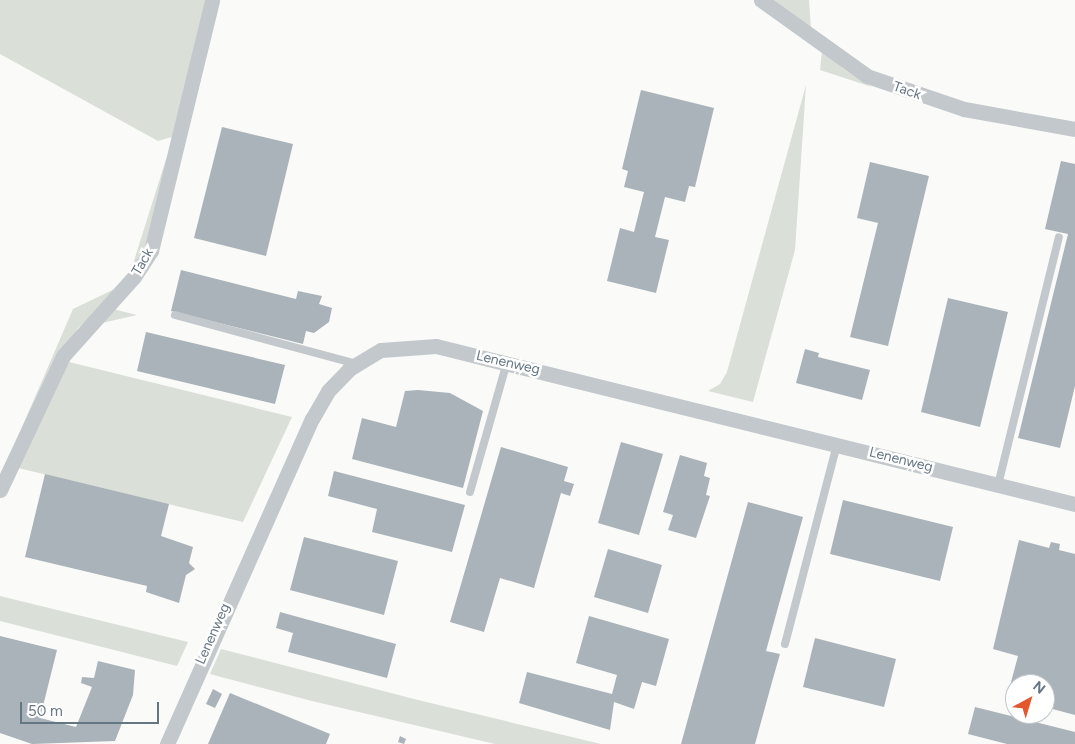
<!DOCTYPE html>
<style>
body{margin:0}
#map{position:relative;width:1075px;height:744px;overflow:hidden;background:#fafaf8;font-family:Figtree,sans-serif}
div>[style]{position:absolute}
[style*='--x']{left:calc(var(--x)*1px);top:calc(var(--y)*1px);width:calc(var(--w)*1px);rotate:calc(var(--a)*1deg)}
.green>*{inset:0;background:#dadfd7}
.building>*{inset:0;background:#aab3b9}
.service>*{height:8px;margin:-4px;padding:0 4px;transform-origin:4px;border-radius:4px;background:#c3c8cc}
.minor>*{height:15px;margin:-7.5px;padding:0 7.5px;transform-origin:7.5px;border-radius:7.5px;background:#c3c8cc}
span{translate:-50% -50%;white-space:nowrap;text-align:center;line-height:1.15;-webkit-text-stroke:5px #fff;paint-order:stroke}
.street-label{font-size:14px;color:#657683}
.north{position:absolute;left:1005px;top:674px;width:50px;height:50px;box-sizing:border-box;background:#fff;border:1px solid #c1c8cd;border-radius:50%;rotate:39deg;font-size:14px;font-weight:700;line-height:20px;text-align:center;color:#657683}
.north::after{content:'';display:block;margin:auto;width:18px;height:22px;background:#e4572e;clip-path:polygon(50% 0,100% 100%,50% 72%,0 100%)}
.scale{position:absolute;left:20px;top:702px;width:139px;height:22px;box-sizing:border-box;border:2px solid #657683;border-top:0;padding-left:6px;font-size:15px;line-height:18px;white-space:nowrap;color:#657683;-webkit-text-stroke:4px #fff;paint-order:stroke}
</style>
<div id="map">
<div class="green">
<i style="clip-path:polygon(0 0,207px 0,172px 137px,158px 141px,0 54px)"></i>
<i style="clip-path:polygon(772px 0,809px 0,811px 29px)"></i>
<i style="clip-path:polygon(822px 51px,844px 69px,872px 87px,820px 70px)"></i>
<i style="clip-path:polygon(806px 85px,795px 250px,753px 402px,708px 391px,720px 384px,727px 372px)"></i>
<i style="clip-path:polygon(167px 156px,159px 211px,143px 252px,127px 283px,78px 328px,0 478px,73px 309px,127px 283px)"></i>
<i style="clip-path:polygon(113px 309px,137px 315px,93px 325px)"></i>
<i style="clip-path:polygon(65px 361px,292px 417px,243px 522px,18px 468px,0 507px)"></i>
<i style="clip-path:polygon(0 596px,188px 642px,177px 666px,0 621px)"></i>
<i style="clip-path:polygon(221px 649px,418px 700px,601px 744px,495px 744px,312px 701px,210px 674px)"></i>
</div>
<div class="building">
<i style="clip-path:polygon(641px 90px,714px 108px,695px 187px,689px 186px,685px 202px,665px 197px,655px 237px,669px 240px,656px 293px,607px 281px,620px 228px,634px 232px,644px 192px,624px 187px,628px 171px,622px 169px)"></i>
<i style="clip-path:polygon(222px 127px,293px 144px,266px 256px,194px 238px)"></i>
<i style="clip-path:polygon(1061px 161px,1075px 164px,1075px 386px,1060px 448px,1018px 438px,1068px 234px,1045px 229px)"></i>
<i style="clip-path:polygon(870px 162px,929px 176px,888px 346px,850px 337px,878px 223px,857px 218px)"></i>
<i style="clip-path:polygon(181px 270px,296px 299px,298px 291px,322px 296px,319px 304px,332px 308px,329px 322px,314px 333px,306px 331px,303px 344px,171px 311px)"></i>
<i style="clip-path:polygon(948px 298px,1008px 312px,980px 427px,921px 412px)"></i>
<i style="clip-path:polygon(146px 332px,285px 365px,275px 404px,137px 371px)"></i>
<i style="clip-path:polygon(805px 349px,819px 353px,818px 357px,870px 370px,862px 400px,796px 383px)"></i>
<i style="clip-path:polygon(418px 390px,450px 393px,483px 411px,463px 488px,352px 459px,362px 418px,396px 427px,405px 391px)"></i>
<i style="clip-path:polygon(621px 442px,663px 454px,639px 535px,598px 523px)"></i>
<i style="clip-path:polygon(501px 447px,568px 467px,564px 481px,574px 484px,570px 496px,561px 493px,534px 588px,500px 578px,484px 632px,450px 622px)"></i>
<i style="clip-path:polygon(680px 455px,707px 463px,704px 476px,710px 478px,706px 495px,710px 496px,696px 538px,668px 530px,673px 515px,663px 512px)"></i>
<i style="clip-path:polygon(334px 471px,465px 505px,452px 552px,372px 532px,377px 509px,328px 496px)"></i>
<i style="clip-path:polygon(45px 474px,169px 504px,161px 536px,193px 547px,189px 563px,195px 569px,186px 575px,179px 603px,146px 592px,147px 586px,25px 557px)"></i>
<i style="clip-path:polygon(843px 500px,953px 527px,940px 581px,830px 554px)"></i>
<i style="clip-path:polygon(748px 502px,803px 517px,766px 651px,780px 654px,772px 682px,755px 744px,681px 744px)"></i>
<i style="clip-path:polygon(304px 537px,398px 561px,384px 615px,290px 590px)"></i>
<i style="clip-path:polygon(1019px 540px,1049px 548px,1051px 542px,1060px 544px,1059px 550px,1075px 554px,1075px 715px,1045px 707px,1045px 684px,1015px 684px,1015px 700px,1007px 697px,1018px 656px,993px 649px)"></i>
<i style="clip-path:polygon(608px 549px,662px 565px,648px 613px,594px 597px)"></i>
<i style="clip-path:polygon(280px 612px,396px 644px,387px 678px,288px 652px,293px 633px,276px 628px)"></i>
<i style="clip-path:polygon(589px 616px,669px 639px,656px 686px,642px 682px,634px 709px,614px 702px,610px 730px,519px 703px,527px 672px,612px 694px,617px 675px,576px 663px)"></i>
<i style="clip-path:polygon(0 636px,57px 650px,40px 718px,76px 727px,92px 687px,81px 683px,82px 677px,94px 678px,98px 661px,135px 670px,133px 695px,115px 741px,32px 744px,0 733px)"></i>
<i style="clip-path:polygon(815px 638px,896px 659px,884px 707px,803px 687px)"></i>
<i style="clip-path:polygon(213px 689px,222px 694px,215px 708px,206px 704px)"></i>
<i style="clip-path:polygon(230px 693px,330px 734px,326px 744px,208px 744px)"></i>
<i style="clip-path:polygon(975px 707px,1075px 732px,1075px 744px,1007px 744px,968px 734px)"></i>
<i style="clip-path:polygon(400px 736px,406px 739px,404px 744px,398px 742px)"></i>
</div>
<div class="service">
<i style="--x:175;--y:315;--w:188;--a:15.1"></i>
<i style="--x:998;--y:485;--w:255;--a:-76.2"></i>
<i style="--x:470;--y:492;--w:135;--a:-74.1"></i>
<i style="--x:785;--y:644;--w:207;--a:-75.4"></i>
</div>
<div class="minor">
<i style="--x:761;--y:0;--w:130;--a:35.6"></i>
<i style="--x:867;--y:76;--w:102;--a:18.8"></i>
<i style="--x:964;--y:109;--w:113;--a:10.2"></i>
<i style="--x:0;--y:490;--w:148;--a:-64.8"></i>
<i style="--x:63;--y:356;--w:106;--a:-48.1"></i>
<i style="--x:134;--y:277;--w:31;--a:-57"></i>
<i style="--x:151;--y:251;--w:258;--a:-76.3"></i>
<i style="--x:167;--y:744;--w:356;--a:-66"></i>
<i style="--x:312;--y:419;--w:32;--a:-60"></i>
<i style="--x:328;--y:391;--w:30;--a:-46"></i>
<i style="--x:349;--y:369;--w:37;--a:-31"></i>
<i style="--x:381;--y:350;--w:55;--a:-4.2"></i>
<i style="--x:436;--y:346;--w:658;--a:13.89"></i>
</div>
<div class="street-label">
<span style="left:907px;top:91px;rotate:19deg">Tack</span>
<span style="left:143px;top:262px;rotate:-60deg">Tack</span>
<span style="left:508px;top:363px;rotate:13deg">Lenenweg</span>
<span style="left:901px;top:460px;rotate:14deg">Lenenweg</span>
<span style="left:213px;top:634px;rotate:-66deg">Lenenweg</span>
</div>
<div class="north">N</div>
<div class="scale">50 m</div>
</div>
